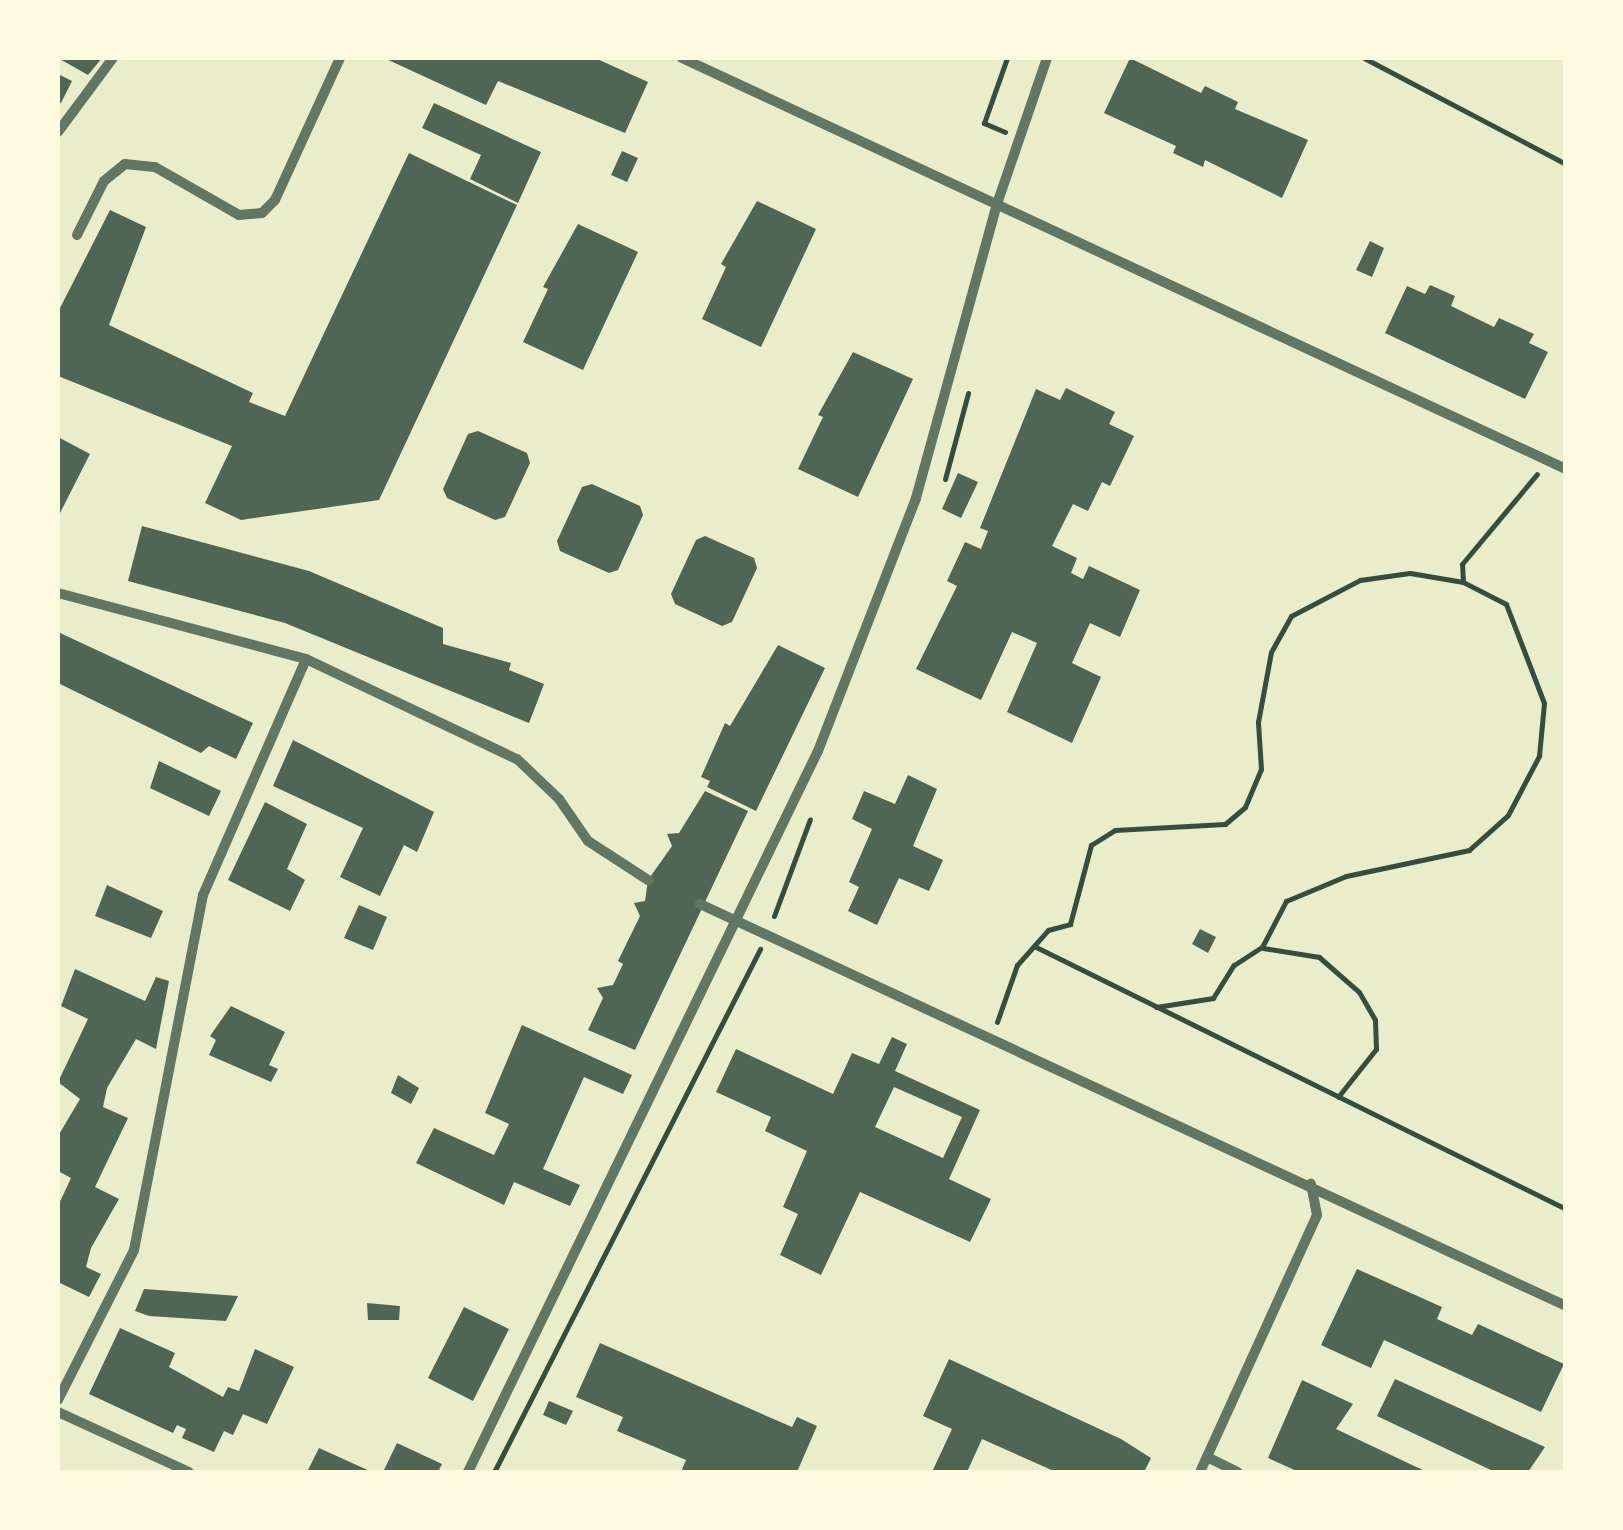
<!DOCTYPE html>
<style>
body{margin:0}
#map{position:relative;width:1623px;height:1530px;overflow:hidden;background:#e9edc9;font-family:"Golos Text",sans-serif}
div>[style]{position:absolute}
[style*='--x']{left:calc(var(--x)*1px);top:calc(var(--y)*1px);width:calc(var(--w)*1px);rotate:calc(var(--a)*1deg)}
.building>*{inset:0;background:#4f6655}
.path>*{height:5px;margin:-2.5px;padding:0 2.5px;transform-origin:2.5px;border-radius:2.5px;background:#344e41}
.minor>*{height:10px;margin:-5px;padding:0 5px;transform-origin:5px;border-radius:5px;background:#617663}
span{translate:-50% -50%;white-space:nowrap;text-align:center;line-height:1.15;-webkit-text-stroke:8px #fefae0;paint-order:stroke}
.frame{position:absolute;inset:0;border:60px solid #fefae0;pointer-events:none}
</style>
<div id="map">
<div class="building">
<i style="clip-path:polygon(58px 58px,102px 58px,88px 75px)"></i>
<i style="clip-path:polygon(384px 58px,595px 58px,648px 82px,625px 133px,498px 81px,486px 105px)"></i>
<i style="clip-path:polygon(1130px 58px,1201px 93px,1205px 86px,1238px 102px,1235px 109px,1308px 140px,1282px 198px,1205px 160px,1203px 167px,1173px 153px,1176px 146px,1104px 113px)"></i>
<i style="clip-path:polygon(58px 74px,72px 81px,61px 103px,58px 102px)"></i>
<i style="clip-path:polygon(434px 103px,541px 152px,518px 203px,470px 179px,481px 155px,422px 128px)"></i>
<i style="clip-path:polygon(622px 151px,638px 158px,627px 182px,611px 175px)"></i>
<i style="clip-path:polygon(409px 153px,517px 205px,379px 500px,241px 520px,205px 503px,232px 446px,58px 376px,58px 312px,110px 210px,146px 227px,109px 325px,253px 393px,249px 402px,285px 416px)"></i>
<i style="clip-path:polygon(757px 201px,816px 229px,761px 347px,702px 319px,726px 267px,721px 264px)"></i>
<i style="clip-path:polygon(578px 224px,638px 252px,583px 370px,523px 342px,548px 289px,543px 287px)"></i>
<i style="clip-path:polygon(1370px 241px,1384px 248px,1372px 277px,1356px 270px)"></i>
<i style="clip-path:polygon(1430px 285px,1455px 296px,1451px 306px,1494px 327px,1499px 318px,1534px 334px,1529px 343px,1548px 352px,1525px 399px,1385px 333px,1407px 286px,1425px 294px)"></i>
<i style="clip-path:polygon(853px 352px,913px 379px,858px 497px,798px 469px,823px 417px,818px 415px)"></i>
<i style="clip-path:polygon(1066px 388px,1115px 412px,1109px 424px,1134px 436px,1110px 486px,1102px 482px,1088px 511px,1073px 504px,1052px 546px,1077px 558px,1071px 573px,1083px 579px,1089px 566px,1140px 590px,1120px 637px,1090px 623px,1072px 663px,1101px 677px,1072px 743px,1007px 712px,1037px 643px,1012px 632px,981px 700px,916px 669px,957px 586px,947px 581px,965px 542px,981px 549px,988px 531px,980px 528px,1036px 389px,1060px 400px)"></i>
<i style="clip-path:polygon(478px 431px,527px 453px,530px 463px,505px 517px,495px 520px,447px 498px,443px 489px,468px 434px)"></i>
<i style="clip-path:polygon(58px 437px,90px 454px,58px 517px)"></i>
<i style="clip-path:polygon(958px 473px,978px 482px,961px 518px,942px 509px)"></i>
<i style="clip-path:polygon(592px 484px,640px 506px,643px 515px,618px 570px,609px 573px,560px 551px,557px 541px,582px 487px)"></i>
<i style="clip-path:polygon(142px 526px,309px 571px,443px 628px,443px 644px,511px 663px,509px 670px,544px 684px,529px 723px,285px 623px,128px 581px)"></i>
<i style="clip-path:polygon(705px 536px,754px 558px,757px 568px,732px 622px,722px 626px,675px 604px,671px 594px,696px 540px)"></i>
<i style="clip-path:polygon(58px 632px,253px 723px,236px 759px,209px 746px,201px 753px,58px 683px)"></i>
<i style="clip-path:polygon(778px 645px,825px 668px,756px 811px,707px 787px,710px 781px,701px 777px,725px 723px,730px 726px)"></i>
<i style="clip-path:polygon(293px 740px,434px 812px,417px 852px,404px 845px,380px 896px,340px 877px,363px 828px,273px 786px)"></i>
<i style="clip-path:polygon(159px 761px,221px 791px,209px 816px,150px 788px)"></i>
<i style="clip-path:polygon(908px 775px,937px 789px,913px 846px,943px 860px,929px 891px,899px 878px,877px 925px,848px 911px,859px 887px,849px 882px,872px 829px,852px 819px,864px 791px,895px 804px)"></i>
<i style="clip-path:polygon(705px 791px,748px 811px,635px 1050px,588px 1030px,603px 998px,597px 988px,613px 985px,623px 964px,618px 961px,640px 916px,634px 903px,645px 901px,648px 880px,672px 846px,667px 834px,679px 833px)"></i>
<i style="clip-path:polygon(265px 802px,307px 824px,287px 869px,305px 880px,290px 911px,228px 880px)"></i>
<i style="clip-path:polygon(107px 885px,163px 911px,151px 938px,95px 916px)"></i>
<i style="clip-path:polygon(359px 905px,387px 917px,373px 950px,344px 938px)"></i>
<i style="clip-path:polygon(1200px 929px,1216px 937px,1208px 953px,1192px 944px)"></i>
<i style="clip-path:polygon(75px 969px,145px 1001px,156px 977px,169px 981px,156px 1049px,136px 1039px,107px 1088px,103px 1107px,128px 1118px,95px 1187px,119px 1199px,91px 1248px,86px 1267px,101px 1274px,89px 1297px,58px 1282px,58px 1206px,71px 1178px,58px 1171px,58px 1136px,80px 1099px,58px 1082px,88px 1019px,61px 1006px)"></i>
<i style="clip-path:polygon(231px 1006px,285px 1032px,269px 1065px,278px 1069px,271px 1082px,209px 1055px,216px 1040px,210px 1036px)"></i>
<i style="clip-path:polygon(522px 1025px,632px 1075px,623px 1094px,584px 1077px,543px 1169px,580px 1185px,570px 1206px,514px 1182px,504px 1205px,416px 1163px,434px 1128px,494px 1155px,509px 1124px,485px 1113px)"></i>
<i style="clip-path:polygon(evenodd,892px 1037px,907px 1044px,895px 1071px,980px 1110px,949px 1179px,991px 1199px,970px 1242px,860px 1192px,821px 1275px,780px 1255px,798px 1214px,783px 1207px,807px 1151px,765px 1131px,771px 1117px,716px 1092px,736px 1049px,833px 1094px,852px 1053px,879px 1064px,892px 1037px,894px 1087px,962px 1117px,943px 1158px,875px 1127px,894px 1087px)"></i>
<i style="clip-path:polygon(398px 1075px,419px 1088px,411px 1104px,391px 1093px)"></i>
<i style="clip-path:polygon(1357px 1269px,1442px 1307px,1437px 1319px,1472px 1335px,1478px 1324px,1564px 1364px,1541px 1412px,1384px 1340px,1371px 1368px,1321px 1345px)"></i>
<i style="clip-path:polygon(144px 1289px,185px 1292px,238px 1296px,226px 1321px,149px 1316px,135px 1311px)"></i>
<i style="clip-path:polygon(367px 1303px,400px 1306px,399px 1320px,368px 1320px)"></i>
<i style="clip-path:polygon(464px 1307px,509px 1329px,473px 1401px,428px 1378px)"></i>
<i style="clip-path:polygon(120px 1328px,175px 1353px,169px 1367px,223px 1397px,228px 1387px,239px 1391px,255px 1349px,294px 1367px,267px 1424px,243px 1414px,233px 1435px,224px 1431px,214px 1452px,182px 1438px,186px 1429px,177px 1425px,173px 1433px,89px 1394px)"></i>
<i style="clip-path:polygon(600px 1343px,792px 1427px,797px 1417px,817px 1426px,797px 1472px,681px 1472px,686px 1460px,617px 1431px,623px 1417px,576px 1397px)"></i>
<i style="clip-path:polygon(949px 1359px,1121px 1439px,1151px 1458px,1144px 1472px,1056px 1472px,982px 1439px,967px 1472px,932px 1472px,952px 1429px,923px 1416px)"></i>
<i style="clip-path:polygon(1395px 1379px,1545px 1447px,1528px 1472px,1495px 1472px,1377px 1416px)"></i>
<i style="clip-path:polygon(1302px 1380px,1353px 1404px,1336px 1429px,1427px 1472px,1299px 1472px,1268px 1458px)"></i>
<i style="clip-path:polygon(549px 1401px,573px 1411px,566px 1425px,543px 1415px)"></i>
<i style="clip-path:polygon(397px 1443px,442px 1464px,438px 1472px,383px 1472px)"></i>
<i style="clip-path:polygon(319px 1448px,372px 1472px,307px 1472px)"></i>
</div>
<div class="path">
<i style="--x:1364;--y:58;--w:228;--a:27.7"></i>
<i style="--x:1005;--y:132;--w:23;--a:-157"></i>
<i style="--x:984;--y:123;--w:69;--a:-70.5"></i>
<i style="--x:945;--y:479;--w:89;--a:-75"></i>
<i style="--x:774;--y:916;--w:103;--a:-69.6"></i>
<i style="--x:1034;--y:946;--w:593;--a:26.31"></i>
<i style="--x:1263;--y:948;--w:57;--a:9.1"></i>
<i style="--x:1319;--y:957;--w:53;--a:41.2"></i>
<i style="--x:1359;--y:992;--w:32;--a:60"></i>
<i style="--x:1375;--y:1020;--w:29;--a:88"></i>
<i style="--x:1376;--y:1049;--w:61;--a:128.4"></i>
<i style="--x:1156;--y:1007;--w:58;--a:-9"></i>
<i style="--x:1213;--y:998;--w:39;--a:-58"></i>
<i style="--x:1234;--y:965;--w:33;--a:-33"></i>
<i style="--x:1262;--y:947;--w:52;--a:-62.4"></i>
<i style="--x:1286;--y:901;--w:65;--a:-22.6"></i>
<i style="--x:1346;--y:876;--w:126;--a:-11.9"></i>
<i style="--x:1469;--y:850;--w:52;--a:-41.9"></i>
<i style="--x:1508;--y:815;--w:67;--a:-62.3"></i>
<i style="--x:1539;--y:756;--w:53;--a:-84.6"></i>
<i style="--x:1544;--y:703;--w:106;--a:-111"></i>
<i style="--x:1506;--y:604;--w:48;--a:-152.9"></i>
<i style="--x:997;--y:1022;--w:60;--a:-70.7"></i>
<i style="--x:1017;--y:965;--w:47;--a:-48.5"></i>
<i style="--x:1048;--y:930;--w:23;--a:-15"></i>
<i style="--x:1070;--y:924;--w:82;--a:-75.1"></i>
<i style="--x:1091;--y:845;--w:28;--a:-32"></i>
<i style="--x:1115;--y:830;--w:110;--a:-3.1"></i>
<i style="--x:1225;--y:824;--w:26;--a:-40"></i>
<i style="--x:1245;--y:807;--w:41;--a:-67.2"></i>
<i style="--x:1261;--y:769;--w:47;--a:-93.7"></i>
<i style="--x:1258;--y:722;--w:71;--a:-79.5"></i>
<i style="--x:1271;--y:652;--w:41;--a:-60.9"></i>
<i style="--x:1291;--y:616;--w:78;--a:-27.6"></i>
<i style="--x:1360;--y:580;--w:50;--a:-8"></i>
<i style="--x:1410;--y:573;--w:54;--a:9.6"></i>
<i style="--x:1463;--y:582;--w:18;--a:-93"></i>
<i style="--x:1462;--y:564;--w:117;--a:-50.2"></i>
<i style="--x:494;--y:1472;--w:587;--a:-63.04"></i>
</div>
<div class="minor">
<i style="--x:682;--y:58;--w:975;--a:24.94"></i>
<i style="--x:58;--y:132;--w:92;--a:-53.4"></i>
<i style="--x:77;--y:235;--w:60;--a:-63.4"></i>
<i style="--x:104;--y:181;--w:27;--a:-39"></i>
<i style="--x:125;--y:164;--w:30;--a:6"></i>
<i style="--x:155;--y:167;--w:97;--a:29.7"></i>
<i style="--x:239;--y:215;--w:23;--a:-5"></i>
<i style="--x:262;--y:213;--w:18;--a:-45"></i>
<i style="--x:275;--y:200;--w:156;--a:-65.4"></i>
<i style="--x:58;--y:593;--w:257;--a:14.9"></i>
<i style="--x:306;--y:659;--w:233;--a:25.4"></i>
<i style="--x:517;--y:759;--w:58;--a:43.6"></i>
<i style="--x:559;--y:799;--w:51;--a:55.4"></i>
<i style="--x:588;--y:841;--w:72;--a:33"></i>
<i style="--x:700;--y:904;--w:955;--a:24.9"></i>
<i style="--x:58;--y:1400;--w:168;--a:-63.1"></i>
<i style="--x:134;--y:1250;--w:362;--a:-79"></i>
<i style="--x:203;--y:895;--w:257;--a:-66.4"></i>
<i style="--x:58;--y:1412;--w:144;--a:24.6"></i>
<i style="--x:1207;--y:1457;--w:34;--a:26"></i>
<i style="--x:468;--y:1472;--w:801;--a:-64.11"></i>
<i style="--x:818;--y:751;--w:271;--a:-68.8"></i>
<i style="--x:916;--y:498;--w:305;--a:-74.6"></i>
<i style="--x:997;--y:204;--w:154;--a:-71.1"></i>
<i style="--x:1200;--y:1472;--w:282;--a:-65.5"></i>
<i style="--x:1317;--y:1215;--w:32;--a:-101"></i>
</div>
<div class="frame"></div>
</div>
